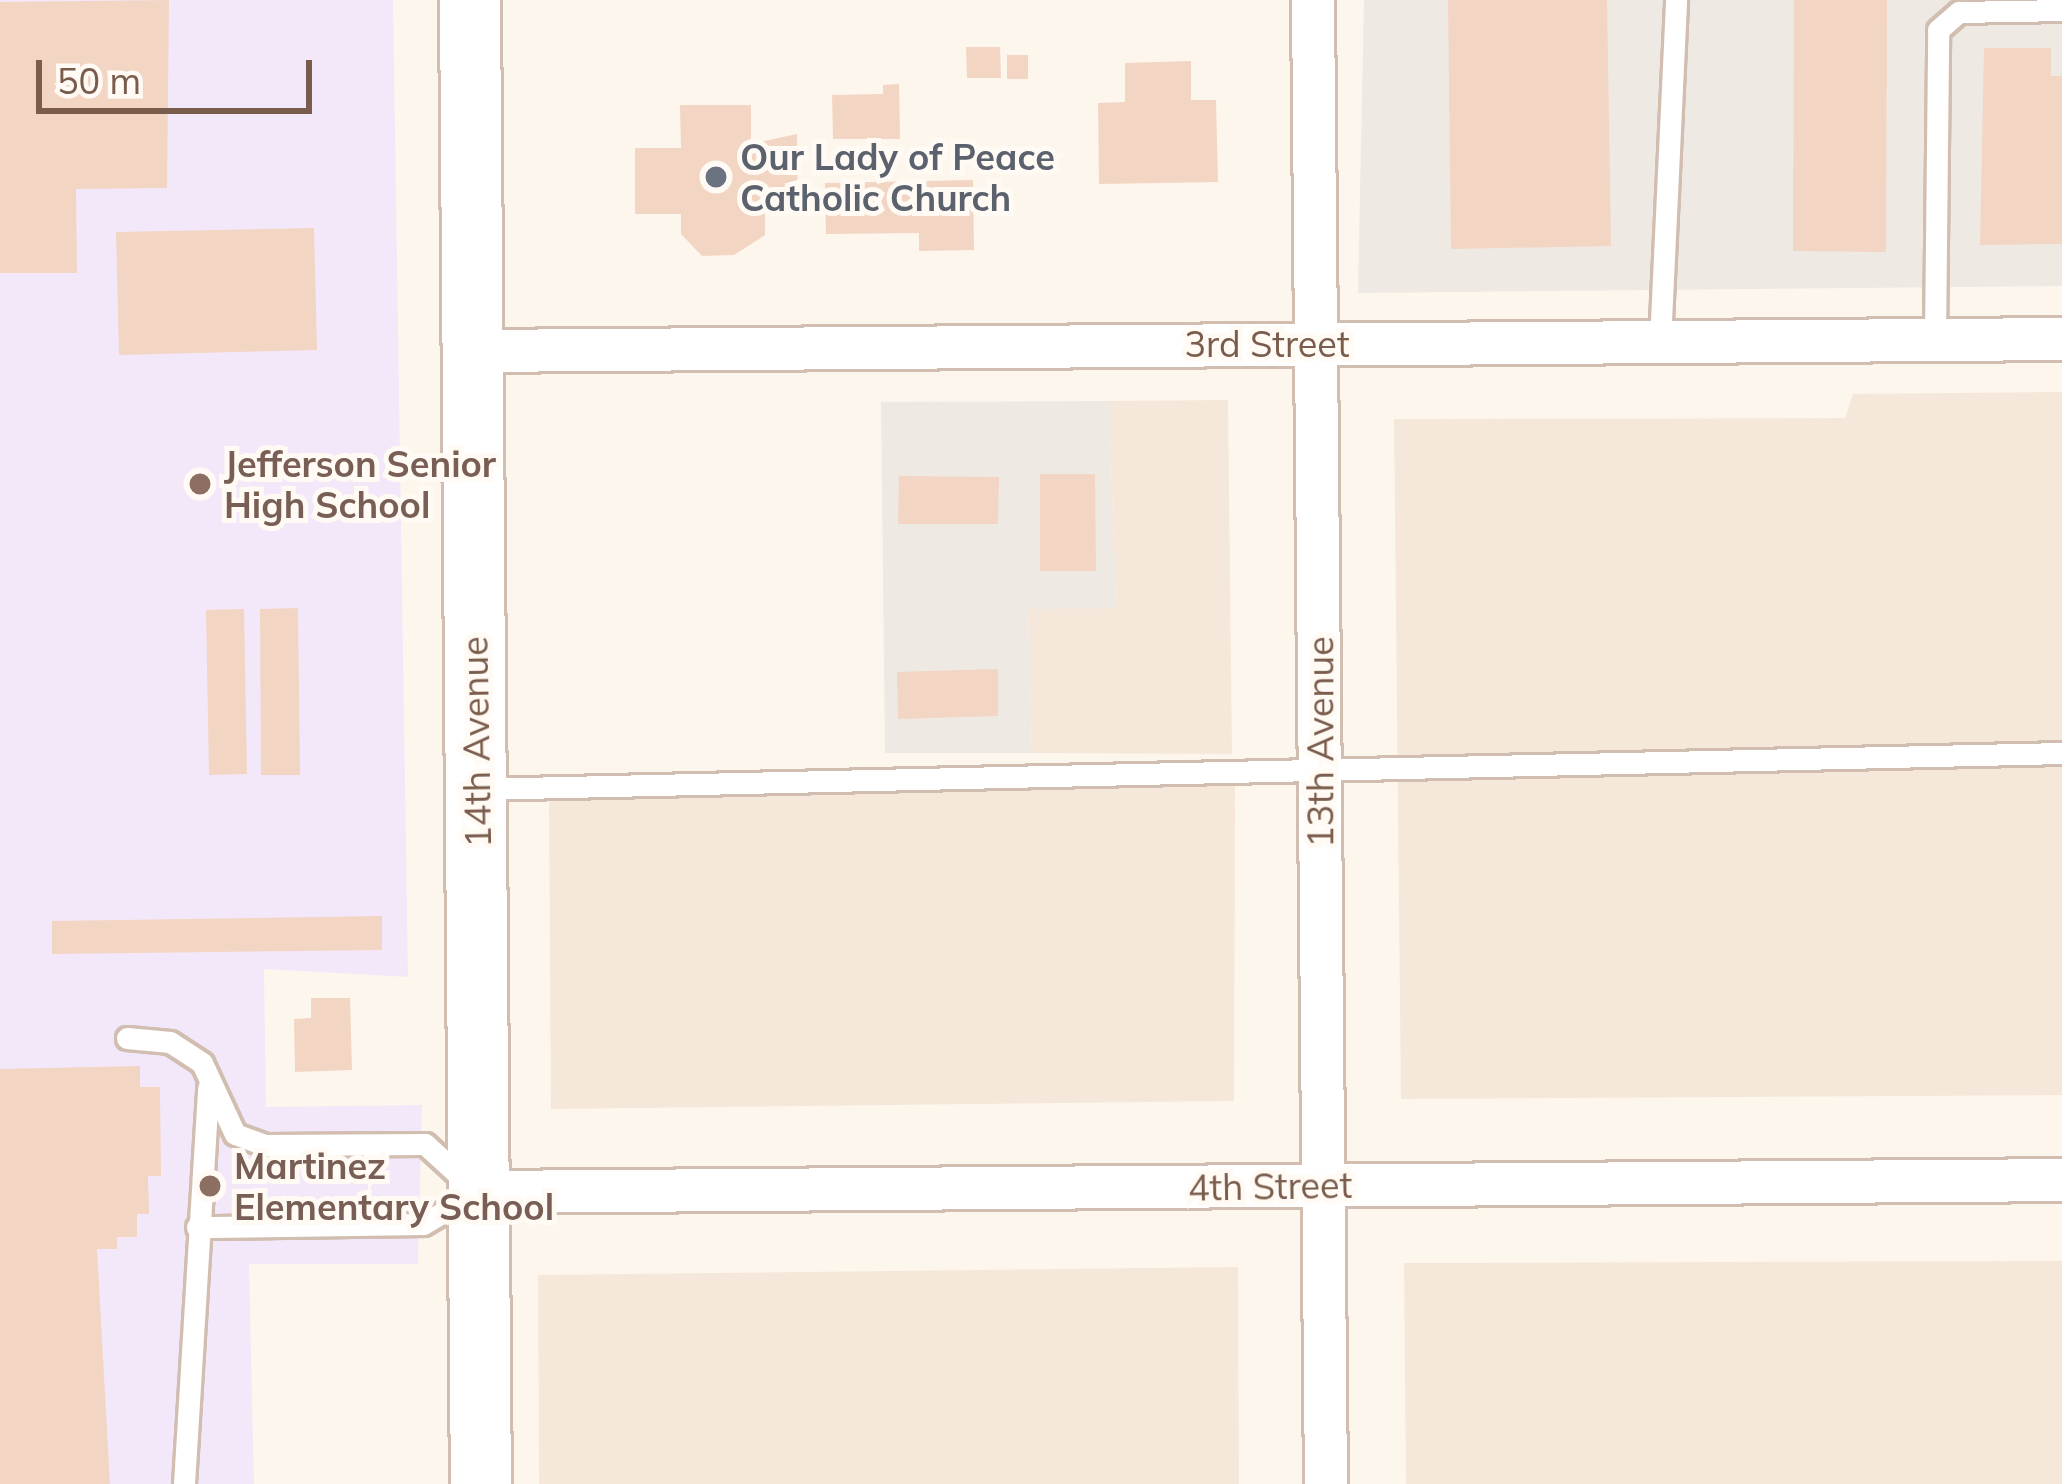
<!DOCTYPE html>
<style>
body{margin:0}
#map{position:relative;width:2062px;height:1484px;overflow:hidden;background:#fdf6ec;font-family:Mulish,sans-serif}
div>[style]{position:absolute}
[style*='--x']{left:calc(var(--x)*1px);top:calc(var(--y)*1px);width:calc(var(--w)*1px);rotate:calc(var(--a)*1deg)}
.residential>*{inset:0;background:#f5e8da}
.industrial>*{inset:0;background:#efe9e4}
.education>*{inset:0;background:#f3e8fa}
.building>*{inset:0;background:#f3d5c3}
.roads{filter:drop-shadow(3px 0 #d1beb0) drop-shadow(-3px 0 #d1beb0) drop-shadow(0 3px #d1beb0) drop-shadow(0 -3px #d1beb0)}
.lane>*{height:21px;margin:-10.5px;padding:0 10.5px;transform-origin:10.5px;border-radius:10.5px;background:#fff}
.street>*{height:42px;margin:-21px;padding:0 21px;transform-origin:21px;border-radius:21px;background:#fff}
.secondary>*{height:60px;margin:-30px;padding:0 30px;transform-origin:30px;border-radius:30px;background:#fff}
.dots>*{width:33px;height:33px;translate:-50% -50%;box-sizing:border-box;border:6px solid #fffaf3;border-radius:50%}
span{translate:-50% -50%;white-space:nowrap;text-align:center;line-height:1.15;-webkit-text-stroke:10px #fffaf3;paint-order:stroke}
.worship-label{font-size:36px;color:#5b616d;font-weight:700}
.left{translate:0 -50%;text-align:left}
.street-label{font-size:36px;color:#7a5c4d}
.education-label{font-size:36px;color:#785e54;font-weight:700}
.scale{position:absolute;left:36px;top:60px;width:276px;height:54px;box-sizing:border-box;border:6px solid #7a5c4d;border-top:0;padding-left:15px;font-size:36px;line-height:42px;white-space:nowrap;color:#7a5c4d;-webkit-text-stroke:9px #fffaf3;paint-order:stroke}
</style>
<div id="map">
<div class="residential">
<i style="clip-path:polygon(2062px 392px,2062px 1095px,1401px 1099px,1394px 419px,1845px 418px,1853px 394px)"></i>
<i style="clip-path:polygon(1228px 400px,1232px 754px,1032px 753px,1028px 609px,1116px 607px,1109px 401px)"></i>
<i style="clip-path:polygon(1235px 777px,1234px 1101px,551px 1109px,549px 792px)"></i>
<i style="clip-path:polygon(2062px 1261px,2062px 1484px,1406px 1484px,1404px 1263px)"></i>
<i style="clip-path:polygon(1238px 1267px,1239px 1484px,539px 1484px,538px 1275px)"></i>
</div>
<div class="industrial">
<i style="clip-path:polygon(1364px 0,2062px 0,2062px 286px,1358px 293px)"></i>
<i style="clip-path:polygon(1109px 401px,1116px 608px,1028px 609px,1032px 753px,885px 753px,881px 402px)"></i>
</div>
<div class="education">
<i style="clip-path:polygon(0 0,393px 0,408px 977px,264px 969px,266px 1107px,422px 1105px,418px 1264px,249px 1264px,254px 1484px,0 1484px)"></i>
</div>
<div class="building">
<i style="clip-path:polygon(169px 0,167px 188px,76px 189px,77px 273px,0 273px,0 2px)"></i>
<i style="clip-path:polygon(1448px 0,1607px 0,1611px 246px,1451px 249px)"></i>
<i style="clip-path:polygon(1794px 0,1887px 0,1886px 252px,1793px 251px)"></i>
<i style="clip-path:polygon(966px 47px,1000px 47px,1001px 78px,967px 78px)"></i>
<i style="clip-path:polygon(1984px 48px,2051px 48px,2051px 76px,2062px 76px,2062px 244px,1980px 245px)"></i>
<i style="clip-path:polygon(1007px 55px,1028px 55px,1028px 79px,1007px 79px)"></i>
<i style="clip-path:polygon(1191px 61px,1191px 100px,1216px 100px,1218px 182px,1099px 184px,1098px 103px,1125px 102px,1125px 63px)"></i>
<i style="clip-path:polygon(899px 84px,900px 139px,833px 139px,832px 95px,883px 94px,883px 85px)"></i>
<i style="clip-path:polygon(680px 105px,751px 105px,751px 144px,797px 134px,798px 206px,765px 206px,765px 235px,734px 255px,702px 256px,681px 234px,681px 214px,635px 214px,635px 148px,681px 148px)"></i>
<i style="clip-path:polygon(973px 180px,974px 250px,919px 251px,919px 233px,826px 234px,825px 183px)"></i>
<i style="clip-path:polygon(314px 228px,317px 350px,119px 355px,116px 232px)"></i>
<i style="clip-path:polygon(1040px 474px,1095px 474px,1096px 571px,1040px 571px)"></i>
<i style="clip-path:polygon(899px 476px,999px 477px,998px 524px,898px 524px)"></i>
<i style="clip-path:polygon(298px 608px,300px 775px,261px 775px,260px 609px)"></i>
<i style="clip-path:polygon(244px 609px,247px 774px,209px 775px,206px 610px)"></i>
<i style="clip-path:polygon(998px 669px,998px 716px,898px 719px,897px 672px)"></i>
<i style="clip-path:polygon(382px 916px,382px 950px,52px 954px,52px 921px)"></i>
<i style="clip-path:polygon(311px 998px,350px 998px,352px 1070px,295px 1072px,294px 1019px,311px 1018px)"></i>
<i style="clip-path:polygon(140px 1066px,140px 1087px,160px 1087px,161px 1176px,148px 1176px,149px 1214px,137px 1214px,137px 1237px,117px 1237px,117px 1249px,97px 1249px,110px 1484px,0 1484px,0 1069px)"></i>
</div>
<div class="roads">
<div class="lane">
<i style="--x:1935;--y:340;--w:310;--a:-89.4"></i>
<i style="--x:1938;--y:30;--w:28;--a:-41"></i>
<i style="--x:1959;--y:12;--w:103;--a:-1.1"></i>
<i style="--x:1660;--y:342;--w:342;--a:-87.3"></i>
<i style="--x:477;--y:789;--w:1585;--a:-1.3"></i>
<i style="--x:127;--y:1038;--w:43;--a:5.3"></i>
<i style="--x:170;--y:1042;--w:38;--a:33"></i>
<i style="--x:202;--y:1063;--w:78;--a:65.1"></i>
<i style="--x:235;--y:1134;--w:33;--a:20"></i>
<i style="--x:266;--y:1145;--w:159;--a:-0.4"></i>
<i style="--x:425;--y:1144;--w:71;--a:42.7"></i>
<i style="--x:477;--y:1192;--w:63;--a:149.3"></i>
<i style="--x:423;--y:1224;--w:226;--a:179.2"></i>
<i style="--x:184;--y:1484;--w:397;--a:-86.5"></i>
</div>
<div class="street">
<i style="--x:1313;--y:0;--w:1484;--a:89.5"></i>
<i style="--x:472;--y:351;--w:1590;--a:-0.43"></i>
<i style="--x:477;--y:1192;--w:1585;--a:-0.43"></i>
</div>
<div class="secondary">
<i style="--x:470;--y:0;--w:1484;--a:89.58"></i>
</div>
</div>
<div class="dots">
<i style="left:716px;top:177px;background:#6b7280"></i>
<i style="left:200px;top:484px;background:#8d6e63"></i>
<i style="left:210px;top:1186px;background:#8d6e63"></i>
</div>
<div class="worship-label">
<span class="left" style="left:740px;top:177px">Our Lady of Peace<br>Catholic Church</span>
</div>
<div class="street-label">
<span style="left:1267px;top:344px">3rd Street</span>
<span style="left:476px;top:742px;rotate:-91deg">14th Avenue</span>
<span style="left:1320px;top:742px;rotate:-90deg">13th Avenue</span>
<span style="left:1270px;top:1186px;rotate:-1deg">4th Street</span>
</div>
<div class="education-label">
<span class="left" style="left:224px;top:484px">Jefferson Senior<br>High School</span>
<span class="left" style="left:234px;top:1186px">Martinez<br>Elementary School</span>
</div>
<div class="scale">50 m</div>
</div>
